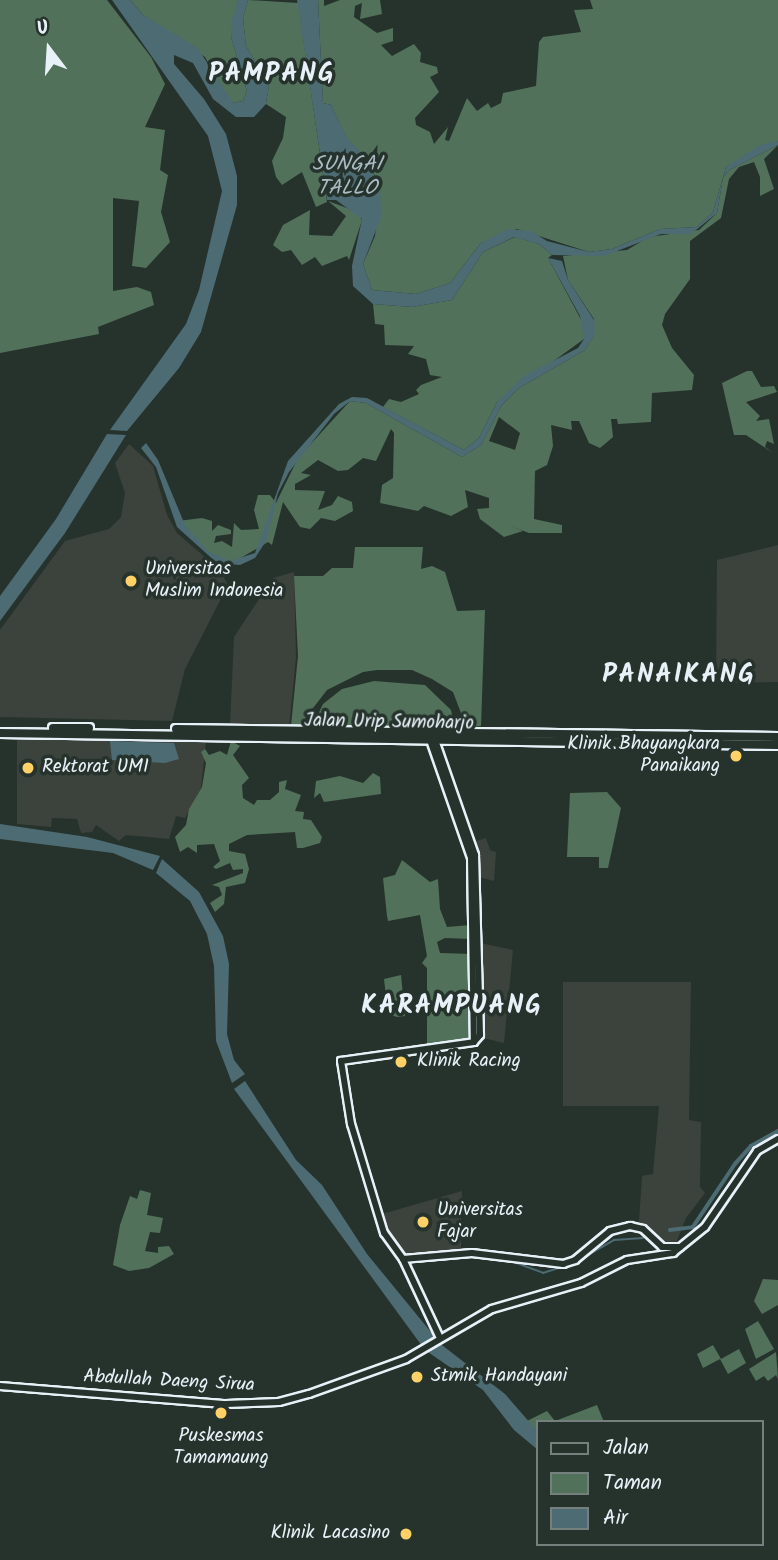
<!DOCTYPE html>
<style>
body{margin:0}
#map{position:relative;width:778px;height:1560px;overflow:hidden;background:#26332d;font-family:Kalam,sans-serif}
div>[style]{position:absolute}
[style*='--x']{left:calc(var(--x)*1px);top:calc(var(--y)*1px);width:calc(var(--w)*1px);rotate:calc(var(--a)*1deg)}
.built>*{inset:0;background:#3c423c}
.green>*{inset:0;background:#52715a}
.water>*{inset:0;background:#4d6b73}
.stream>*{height:2px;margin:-1px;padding:0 1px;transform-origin:1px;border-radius:1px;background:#4d6b73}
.canal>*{height:3.5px;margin:-1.75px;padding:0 1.75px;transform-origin:1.75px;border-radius:1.75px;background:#4d6b73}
.roads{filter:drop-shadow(2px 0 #e8f1f8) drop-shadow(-2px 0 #e8f1f8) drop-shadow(0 2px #e8f1f8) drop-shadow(0 -2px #e8f1f8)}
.secondary>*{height:6px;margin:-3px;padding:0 3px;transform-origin:3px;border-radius:3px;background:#26332d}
.trunk>*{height:8px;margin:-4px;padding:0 4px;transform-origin:4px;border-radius:4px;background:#26332d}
.dots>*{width:19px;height:19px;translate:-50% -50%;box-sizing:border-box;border:4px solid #26332d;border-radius:50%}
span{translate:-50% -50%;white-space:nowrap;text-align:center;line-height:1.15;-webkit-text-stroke:7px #26332d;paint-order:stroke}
.poi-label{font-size:19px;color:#e8f1f8}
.left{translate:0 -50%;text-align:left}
.right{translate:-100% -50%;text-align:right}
.street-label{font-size:19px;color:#e8f1f8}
.water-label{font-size:21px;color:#aabbc3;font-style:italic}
.district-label{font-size:26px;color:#e8f1f8;font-weight:700;letter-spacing:2px}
.legend{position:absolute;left:536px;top:1420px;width:228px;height:126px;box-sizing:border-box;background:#26332d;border:2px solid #747f7e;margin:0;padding:9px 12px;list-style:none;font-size:21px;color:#e8f1f8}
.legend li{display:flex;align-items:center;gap:14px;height:35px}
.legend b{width:35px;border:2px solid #747f7e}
.north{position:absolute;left:14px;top:14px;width:70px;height:70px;-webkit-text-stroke:5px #26332d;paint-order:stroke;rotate:343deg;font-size:19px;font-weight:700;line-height:28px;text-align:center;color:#e8f1f8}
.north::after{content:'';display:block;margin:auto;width:24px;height:32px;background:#e8f1f8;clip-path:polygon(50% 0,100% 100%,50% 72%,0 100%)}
</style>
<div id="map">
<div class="built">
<i style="clip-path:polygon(129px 444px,153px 466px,167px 515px,177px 533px,207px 559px,228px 568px,224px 578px,228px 585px,185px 669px,172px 721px,0 717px,0 630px,65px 541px,109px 529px,121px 517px,125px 493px,115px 463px)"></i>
<i style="clip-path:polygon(778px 545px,778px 682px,716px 683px,717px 560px)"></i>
<i style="clip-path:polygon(294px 572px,296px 657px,289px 728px,230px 726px,234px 637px,273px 578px)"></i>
<i style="clip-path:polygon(104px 739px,206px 742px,201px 788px,185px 818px,176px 816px,169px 839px,126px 835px,119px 841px,96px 825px,92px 832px,81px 833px,77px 819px,52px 818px,51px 827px,17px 824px,17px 740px)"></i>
<i style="clip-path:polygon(486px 838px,490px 850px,496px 852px,494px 881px,479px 877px,470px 843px)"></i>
<i style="clip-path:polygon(480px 943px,513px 950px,504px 1043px,483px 1038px)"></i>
<i style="clip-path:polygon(563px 982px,691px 982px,689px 1120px,701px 1122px,700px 1187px,705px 1193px,686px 1218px,676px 1243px,663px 1243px,639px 1222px,642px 1176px,653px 1174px,659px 1106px,563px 1106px)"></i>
<i style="clip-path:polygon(462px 1191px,461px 1250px,405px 1255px,388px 1235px,382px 1214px)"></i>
</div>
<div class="green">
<i style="clip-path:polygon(0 0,107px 0,151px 57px,165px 84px,145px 127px,165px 130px,160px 170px,168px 175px,161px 212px,170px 242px,146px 268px,132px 266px,139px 201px,113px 198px,113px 291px,137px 287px,151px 292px,154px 305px,98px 327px,99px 334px,0 353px)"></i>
<i style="clip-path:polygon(130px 0,238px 0,231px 37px,247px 91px,243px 101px,233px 103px,227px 97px,205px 57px,143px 15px)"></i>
<i style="clip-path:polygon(248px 0,298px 3px,327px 202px,316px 207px,302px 172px,282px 185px,276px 177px,272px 161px,283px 138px,286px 117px,266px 104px,269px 85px,246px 46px,243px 18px)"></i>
<i style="clip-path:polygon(318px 0,324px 0,324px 6px,340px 0,380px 0,382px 14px,360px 19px,362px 3px,355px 6px,354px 17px,377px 33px,393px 28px,393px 41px,381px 45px,392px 56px,414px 44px,421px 53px,420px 62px,437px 67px,438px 73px,430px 77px,439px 92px,415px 118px,416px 125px,430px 132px,434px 144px,448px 127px,445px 140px,449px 141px,467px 98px,477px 111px,488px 103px,491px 108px,501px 103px,503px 93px,536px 86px,539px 42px,543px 37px,581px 32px,574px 10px,593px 9px,590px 0,778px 0,778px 141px,726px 167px,713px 212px,697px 227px,660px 229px,612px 249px,589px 252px,517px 229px,481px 243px,450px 283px,416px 294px,372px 290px,363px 264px,375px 236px,380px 189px,367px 158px,348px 141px,331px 105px,323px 103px)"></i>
<i style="clip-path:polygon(evenodd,778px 145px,764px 159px,774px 189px,760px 196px,760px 177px,754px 162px,739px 167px,729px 179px,721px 218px,690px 241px,690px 279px,665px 314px,662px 325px,672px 348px,694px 375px,692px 390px,652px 393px,651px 422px,618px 424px,617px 419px,611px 419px,613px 437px,600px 448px,589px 443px,579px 421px,571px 421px,572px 430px,551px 425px,553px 446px,547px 465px,535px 471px,534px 519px,562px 525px,562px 533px,529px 533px,511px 526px,523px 531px,504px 537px,480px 519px,477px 509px,489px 508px,489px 498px,465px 490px,468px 507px,451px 516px,424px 506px,418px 511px,380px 503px,382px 485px,393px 478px,394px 433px,391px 429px,376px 461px,363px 458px,348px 470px,338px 471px,318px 460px,301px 473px,311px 475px,295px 484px,295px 490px,325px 491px,318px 510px,332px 505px,338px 496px,352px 502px,353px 511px,335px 521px,321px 518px,310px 529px,300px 527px,283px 502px,272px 545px,268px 542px,232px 563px,210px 554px,178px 521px,202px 518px,212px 521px,212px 531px,218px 525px,231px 530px,231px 534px,216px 536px,214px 543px,222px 541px,232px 547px,234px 523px,241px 530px,259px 529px,254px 510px,258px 495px,270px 495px,276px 503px,298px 458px,350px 401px,366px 403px,462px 457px,481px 445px,501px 406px,519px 388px,585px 350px,594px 335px,594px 319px,568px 280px,563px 256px,627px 250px,649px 237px,699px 230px,717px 213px,723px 178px,729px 170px,778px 145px,499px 417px,520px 433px,515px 450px,489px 441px,499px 417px)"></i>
<i style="clip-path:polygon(328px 201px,355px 211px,362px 220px,349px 260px,347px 256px,322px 266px,315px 257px,302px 265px,291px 250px,282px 252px,273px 245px,283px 225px,310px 210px,309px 235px,332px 236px,346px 216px)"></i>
<i style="clip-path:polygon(515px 237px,539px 244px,552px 255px,548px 258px,585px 327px,584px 339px,497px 402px,479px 438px,464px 450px,383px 407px,389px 399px,401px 402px,419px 394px,416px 390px,421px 385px,442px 377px,430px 375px,426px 359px,408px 354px,414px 346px,385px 345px,384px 325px,375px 324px,373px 304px,412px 307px,452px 300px,483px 252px)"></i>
<i style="clip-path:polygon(747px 371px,752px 371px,761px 387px,774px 386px,777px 392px,746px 402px,760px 416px,756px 421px,769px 419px,774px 444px,767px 441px,765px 447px,773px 453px,746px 435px,734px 435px,722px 383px)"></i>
<i style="clip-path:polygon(355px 547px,423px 547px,421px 569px,432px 566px,445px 572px,457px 611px,485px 610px,481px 726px,470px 727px,464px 721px,453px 692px,432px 679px,412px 670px,377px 670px,363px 672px,327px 690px,300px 725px,291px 726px,298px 656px,294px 576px,323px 576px,332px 568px,353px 568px)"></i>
<i style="clip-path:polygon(374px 681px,425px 685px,451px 710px,455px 728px,312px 727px,323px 704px,342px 689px)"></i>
<i style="clip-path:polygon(231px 741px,240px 746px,233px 755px,249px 778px,242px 785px,243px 798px,254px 805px,257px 800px,270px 800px,279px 792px,279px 782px,287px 780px,285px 789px,301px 795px,295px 811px,304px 812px,303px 819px,311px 820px,322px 837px,320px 843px,303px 848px,297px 848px,295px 832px,247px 835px,229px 844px,229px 851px,245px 854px,249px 869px,245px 883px,226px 887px,224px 904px,215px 912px,210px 903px,222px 895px,219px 887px,212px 885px,243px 873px,243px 869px,233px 870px,230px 863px,216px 869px,213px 867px,220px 861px,214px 844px,197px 845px,197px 853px,188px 847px,180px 852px,175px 837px,186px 825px,189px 809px,202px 787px,206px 763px,201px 752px,205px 749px,209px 755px,220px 751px,227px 755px)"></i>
<i style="clip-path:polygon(373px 773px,380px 777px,381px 794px,324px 802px,320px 793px,314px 798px,316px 781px,340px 776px,363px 783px)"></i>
<i style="clip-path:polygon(607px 792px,621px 808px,608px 868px,599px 868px,599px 857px,567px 857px,570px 793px)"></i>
<i style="clip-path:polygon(402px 860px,430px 882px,438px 879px,440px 909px,447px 927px,471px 925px,471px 939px,445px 938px,437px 942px,440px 953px,472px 954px,473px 1040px,427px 1044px,427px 968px,422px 963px,427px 956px,420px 915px,388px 921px,387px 916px,383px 878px,395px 875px)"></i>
<i style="clip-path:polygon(401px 975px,405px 1016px,397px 1017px,388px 1014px,384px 979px)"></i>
<i style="clip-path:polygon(140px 1190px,151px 1193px,147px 1215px,163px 1218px,160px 1233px,150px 1232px,145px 1251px,158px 1253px,158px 1247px,169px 1246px,174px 1254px,149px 1268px,129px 1271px,113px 1265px,120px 1225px,130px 1196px,137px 1199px)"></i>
<i style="clip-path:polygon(763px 1279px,778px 1280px,778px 1305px,762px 1314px,754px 1301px)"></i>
<i style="clip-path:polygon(758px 1321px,774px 1349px,756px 1359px,745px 1329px)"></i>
<i style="clip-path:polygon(713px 1345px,721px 1359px,739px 1349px,746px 1363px,728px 1374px,720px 1359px,703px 1368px,697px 1354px)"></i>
<i style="clip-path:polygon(776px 1352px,778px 1379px,776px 1375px,768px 1381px,764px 1376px,756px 1381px,749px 1369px)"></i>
<i style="clip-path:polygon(597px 1405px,604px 1422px,538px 1422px,538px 1432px,527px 1421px,547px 1411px,555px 1421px)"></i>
</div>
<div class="water">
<i style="clip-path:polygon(112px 0,130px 0,143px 15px,197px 47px,233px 103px,243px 101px,247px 91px,231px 37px,232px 19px,238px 0,248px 0,243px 18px,246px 46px,269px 85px,266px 104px,254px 117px,236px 117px,213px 99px,193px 63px,174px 55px,174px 64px,204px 99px,226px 134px,237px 176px,237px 205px,201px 332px,179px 368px,127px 431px,110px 430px,186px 324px,199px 290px,222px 191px,208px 136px)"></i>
<i style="clip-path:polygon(297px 0,318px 0,323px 103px,331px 105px,348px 140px,367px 158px,380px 189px,381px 217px,363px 264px,372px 290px,416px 294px,450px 283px,481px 243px,508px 229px,531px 231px,547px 241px,589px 252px,612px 249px,660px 229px,697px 227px,713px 212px,726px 167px,760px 145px,778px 141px,778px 145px,729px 170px,723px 178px,717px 213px,691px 234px,661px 234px,604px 256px,552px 255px,539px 244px,514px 237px,483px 252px,452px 300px,412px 307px,373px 304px,353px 286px,352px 266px,362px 219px,336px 200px,327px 200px)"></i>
<i style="clip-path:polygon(548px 258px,562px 261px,568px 280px,594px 320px,595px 334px,585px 350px,519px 388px,501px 406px,481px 445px,462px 457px,366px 403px,350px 401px,334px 414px,289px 472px,278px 493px,266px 541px,255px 558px,240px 565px,217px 563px,177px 527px,156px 467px,141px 448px,146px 443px,158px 460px,185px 525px,208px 551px,230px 561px,255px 553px,288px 461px,339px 404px,352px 397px,367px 398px,464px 450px,479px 438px,497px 402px,524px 376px,578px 348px,584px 339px,580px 316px)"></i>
<i style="clip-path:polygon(107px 434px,126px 435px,65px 533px,0 621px,0 596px,56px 519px)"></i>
<i style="clip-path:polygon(110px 741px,174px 743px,179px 759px,165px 763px,112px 760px)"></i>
<i style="clip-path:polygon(0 824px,87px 837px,160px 856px,153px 870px,113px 853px,0 839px)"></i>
<i style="clip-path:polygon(162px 859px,199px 892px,223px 936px,229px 964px,227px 1034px,234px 1060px,245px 1074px,232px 1083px,216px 1041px,214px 966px,207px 934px,190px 901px,156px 873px)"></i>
<i style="clip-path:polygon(245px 1081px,296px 1160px,322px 1185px,367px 1254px,435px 1337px,422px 1346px,234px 1089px)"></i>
<i style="clip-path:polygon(438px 1342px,505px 1394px,538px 1432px,538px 1450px,514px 1430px,483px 1390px,425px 1350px)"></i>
</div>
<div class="stream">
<i style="--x:508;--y:1260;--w:37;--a:20"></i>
<i style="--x:543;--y:1273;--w:20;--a:-18"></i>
<i style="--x:414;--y:1261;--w:61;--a:-4.7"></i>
<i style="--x:571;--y:1265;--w:50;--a:-30.2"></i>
<i style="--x:614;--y:1240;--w:29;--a:-4"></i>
</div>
<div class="canal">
<i style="--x:670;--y:1230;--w:23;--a:-7"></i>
<i style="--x:693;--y:1227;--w:76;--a:-56.3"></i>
<i style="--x:735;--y:1164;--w:24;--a:-48"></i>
<i style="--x:751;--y:1146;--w:31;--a:-29"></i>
</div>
<div class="roads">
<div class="secondary">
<i style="--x:430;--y:740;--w:125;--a:70.8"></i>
<i style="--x:471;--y:858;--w:184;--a:89.1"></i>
<i style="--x:435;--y:740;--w:122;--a:70.8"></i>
<i style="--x:475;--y:855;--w:180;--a:88.4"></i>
<i style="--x:480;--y:1035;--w:9;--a:131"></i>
<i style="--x:403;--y:1259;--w:69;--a:-5"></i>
<i style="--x:472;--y:1253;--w:92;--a:6.9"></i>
<i style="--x:563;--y:1264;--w:13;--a:-18"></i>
<i style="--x:575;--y:1260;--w:45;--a:-39.6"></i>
<i style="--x:610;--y:1231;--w:21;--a:-14"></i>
<i style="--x:630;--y:1226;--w:13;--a:13"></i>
<i style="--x:643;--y:1229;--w:26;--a:43"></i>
<i style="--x:662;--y:1247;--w:18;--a:0"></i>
<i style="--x:439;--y:1336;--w:85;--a:-115.1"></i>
<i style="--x:403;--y:1259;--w:32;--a:-126"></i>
<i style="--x:384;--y:1233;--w:114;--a:-106.8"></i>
<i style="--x:351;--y:1124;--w:64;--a:-99"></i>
<i style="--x:341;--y:1061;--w:134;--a:-8.1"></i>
<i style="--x:0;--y:1386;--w:227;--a:4.6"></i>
<i style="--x:226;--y:1404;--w:53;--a:-2.2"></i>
<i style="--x:279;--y:1402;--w:31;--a:-15"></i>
<i style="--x:309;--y:1394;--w:103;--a:-19.8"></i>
<i style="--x:406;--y:1359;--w:99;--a:-30.2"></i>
<i style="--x:492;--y:1309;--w:93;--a:-16.3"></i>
<i style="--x:581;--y:1283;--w:51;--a:-26.6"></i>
<i style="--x:627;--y:1260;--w:47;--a:-8.7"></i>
<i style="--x:673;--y:1253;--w:41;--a:-39.1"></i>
<i style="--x:705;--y:1227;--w:92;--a:-55.6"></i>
<i style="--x:757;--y:1151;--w:24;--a:-30"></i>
</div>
<div class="trunk">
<i style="--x:53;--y:728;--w:36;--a:0"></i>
<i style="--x:176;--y:729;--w:602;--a:0.76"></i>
<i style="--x:0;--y:733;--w:778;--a:0.88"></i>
</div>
</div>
<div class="dots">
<i style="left:131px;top:581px;background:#ffd166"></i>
<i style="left:736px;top:756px;background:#ffd166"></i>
<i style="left:28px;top:768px;background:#ffd166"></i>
<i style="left:401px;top:1062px;background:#ffd166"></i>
<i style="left:423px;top:1222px;background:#ffd166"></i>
<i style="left:417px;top:1377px;background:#ffd166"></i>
<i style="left:221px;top:1413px;background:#ffd166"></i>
<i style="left:406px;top:1534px;background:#ffd166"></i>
</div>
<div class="poi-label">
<span class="left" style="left:145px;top:581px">Universitas<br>Muslim Indonesia</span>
<span class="right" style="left:720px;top:756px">Klinik Bhayangkara<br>Panaikang</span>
<span class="left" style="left:42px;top:768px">Rektorat UMI</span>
<span class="left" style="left:417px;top:1062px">Klinik Racing</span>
<span class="left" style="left:437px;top:1222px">Universitas<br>Fajar</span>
<span class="left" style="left:431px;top:1377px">Stmik Handayani</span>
<span style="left:221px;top:1448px">Puskesmas<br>Tamamaung</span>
<span class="right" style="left:390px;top:1534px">Klinik Lacasino</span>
</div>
<div class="street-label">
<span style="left:389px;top:723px;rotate:1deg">Jalan Urip Sumoharjo</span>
<span style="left:169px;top:1382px;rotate:3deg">Abdullah Daeng Sirua</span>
</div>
<div class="water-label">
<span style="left:347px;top:177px">SUNGAI<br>TALLO</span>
</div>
<div class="district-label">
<span style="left:272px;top:75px">PAMPANG</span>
<span style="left:679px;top:676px">PANAIKANG</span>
<span style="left:452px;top:1007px">KARAMPUANG</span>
</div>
<ul class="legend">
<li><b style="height:9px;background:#26332d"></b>Jalan</li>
<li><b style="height:19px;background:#52715a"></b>Taman</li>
<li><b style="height:19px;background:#4d6b73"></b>Air</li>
</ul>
<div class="north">U</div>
</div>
